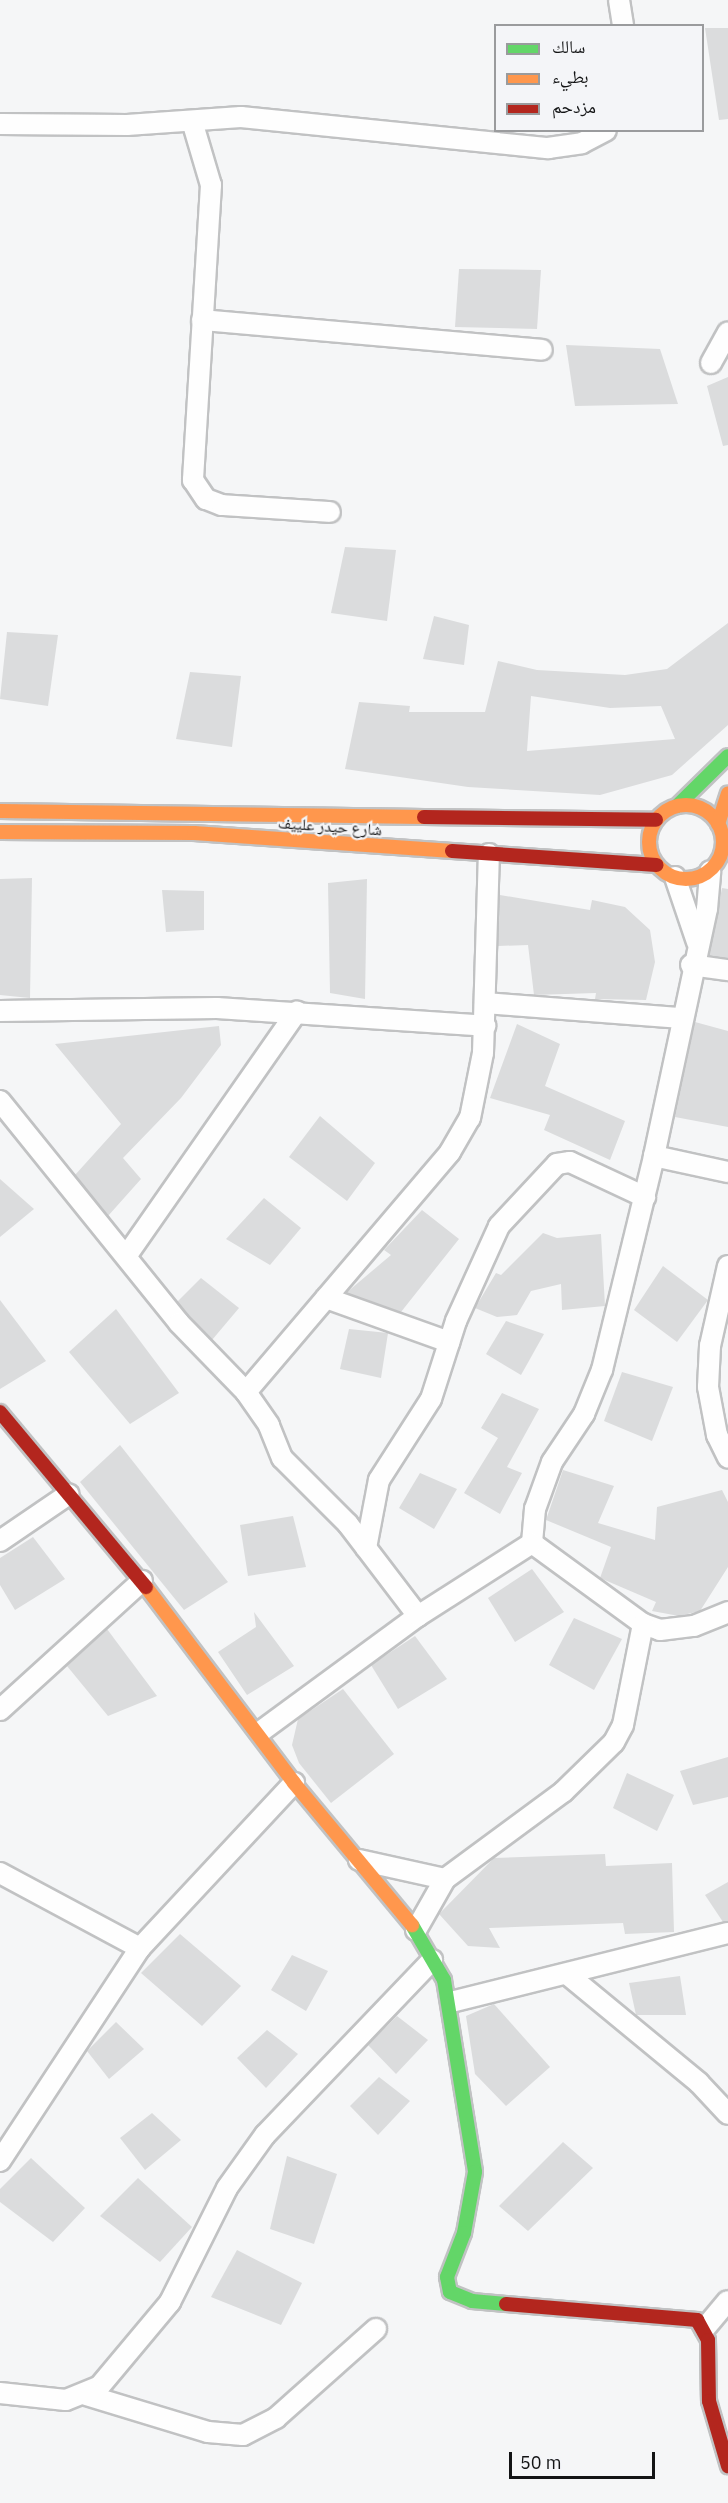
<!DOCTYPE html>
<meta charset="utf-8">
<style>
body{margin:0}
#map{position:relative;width:728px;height:2503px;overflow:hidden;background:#f5f6f7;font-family:"IBM Plex Sans","Noto Naskh Arabic",sans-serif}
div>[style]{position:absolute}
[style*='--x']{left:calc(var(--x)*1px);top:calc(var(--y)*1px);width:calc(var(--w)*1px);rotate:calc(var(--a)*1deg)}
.building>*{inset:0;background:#dbdcdd}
.roads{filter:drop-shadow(2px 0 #c1c2c3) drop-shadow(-2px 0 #c1c2c3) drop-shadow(0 2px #c1c2c3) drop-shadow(0 -2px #c1c2c3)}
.street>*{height:20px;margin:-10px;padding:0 10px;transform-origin:10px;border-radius:10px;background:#fefefe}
.fast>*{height:14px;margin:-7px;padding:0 7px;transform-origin:7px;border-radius:7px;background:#63d668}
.slow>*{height:14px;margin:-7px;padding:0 7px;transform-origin:7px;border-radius:7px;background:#ff974d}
.slow>.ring{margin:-7px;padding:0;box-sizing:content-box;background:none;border:14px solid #ff974d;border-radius:50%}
.jam>*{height:14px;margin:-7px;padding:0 7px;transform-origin:7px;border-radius:7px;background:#b3261e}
span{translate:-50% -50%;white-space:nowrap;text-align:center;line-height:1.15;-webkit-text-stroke:4.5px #f4f5f8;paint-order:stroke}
.street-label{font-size:16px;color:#131415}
.legend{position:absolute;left:494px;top:24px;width:210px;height:108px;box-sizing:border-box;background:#f4f5f8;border:2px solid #9a9b9d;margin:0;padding:8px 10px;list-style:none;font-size:18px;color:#131415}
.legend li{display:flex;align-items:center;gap:12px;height:30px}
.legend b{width:30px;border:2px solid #9a9b9d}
.scale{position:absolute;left:509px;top:2452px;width:146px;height:27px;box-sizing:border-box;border:3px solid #131415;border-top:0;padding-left:8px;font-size:18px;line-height:21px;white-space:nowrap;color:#131415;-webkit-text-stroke:4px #f4f5f8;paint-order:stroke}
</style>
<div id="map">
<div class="building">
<i style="clip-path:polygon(705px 28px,728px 28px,728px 119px,719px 120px)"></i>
<i style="clip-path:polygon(459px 269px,541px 270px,537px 329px,455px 327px)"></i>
<i style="clip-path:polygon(566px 345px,660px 349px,678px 404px,575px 406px)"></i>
<i style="clip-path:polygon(728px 377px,728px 445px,723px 446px,707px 386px)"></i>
<i style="clip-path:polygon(345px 547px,396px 550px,387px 621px,331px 613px)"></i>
<i style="clip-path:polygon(434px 616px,469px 625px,464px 665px,423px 659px)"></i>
<i style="clip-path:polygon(evenodd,728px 623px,728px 725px,672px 775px,600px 795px,468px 787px,345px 769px,359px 702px,410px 706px,409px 712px,485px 712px,498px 661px,537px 670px,625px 675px,667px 669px,728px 623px,531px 696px,610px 708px,661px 706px,675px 739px,527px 751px,531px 696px)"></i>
<i style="clip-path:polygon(7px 632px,58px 635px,48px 706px,0 699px)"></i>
<i style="clip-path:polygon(190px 672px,241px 676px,232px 747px,176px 739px)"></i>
<i style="clip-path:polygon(32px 878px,30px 998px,0 995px,0 879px)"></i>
<i style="clip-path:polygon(367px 879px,365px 999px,330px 993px,328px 883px)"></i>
<i style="clip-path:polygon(722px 888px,728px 889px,728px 958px,709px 955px)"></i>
<i style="clip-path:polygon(162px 890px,204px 891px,204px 930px,166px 932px)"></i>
<i style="clip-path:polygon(500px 895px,590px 910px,592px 900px,625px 907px,650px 930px,655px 962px,646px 1000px,595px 999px,596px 993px,534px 995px,528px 945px,498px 946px)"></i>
<i style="clip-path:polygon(695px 1022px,728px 1031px,728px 1127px,675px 1117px)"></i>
<i style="clip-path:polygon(517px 1024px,560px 1044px,545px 1086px,625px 1121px,610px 1160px,544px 1130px,550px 1115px,490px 1098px)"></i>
<i style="clip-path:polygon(219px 1026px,221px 1045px,181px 1098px,123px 1158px,141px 1179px,108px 1216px,75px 1175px,121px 1124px,55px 1044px)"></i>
<i style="clip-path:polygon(320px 1116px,375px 1163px,347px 1201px,289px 1157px)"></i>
<i style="clip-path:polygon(0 1179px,34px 1209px,0 1237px)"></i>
<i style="clip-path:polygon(264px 1198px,301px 1228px,270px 1265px,226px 1239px)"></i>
<i style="clip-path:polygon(422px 1210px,459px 1239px,401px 1312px,346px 1293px,391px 1255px,384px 1250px)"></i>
<i style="clip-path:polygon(543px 1233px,557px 1238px,601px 1234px,605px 1306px,562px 1310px,561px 1284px,531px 1291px,517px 1315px,497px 1317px,475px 1308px,496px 1273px,501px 1275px)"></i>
<i style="clip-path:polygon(663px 1266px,708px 1300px,677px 1342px,634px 1310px)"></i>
<i style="clip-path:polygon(201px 1278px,239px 1308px,212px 1340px,177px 1302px)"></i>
<i style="clip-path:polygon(0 1300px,46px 1361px,0 1389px)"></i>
<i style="clip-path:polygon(116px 1309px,179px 1393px,130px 1424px,69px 1352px)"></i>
<i style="clip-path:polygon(506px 1321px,544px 1334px,521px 1375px,486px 1354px)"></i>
<i style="clip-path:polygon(349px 1329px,388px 1333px,381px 1378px,340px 1369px)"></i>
<i style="clip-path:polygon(622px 1372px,673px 1387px,652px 1441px,604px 1421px)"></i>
<i style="clip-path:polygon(502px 1393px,539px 1409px,507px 1467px,522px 1473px,500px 1514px,464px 1493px,498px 1438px,481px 1428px)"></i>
<i style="clip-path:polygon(120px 1445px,228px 1582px,184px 1610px,80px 1482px)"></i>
<i style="clip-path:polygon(563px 1470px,614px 1486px,598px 1523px,655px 1540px,657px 1507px,722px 1490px,728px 1502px,728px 1567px,700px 1611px,679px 1616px,652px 1611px,656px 1602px,600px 1578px,611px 1547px,546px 1520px)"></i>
<i style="clip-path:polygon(420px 1473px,457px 1489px,434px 1529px,399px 1508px)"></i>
<i style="clip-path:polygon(293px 1516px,306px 1567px,248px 1576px,240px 1525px)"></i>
<i style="clip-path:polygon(33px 1537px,65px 1579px,15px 1610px,0 1585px,0 1558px)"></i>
<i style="clip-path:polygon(532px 1569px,564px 1612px,515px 1642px,488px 1598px)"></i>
<i style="clip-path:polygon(254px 1612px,294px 1666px,247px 1695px,218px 1652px,256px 1627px)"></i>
<i style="clip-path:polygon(574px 1618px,622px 1639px,594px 1690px,549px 1665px)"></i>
<i style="clip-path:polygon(107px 1629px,157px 1696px,108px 1716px,67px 1666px)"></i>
<i style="clip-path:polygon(415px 1636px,447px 1679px,398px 1709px,371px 1665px)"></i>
<i style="clip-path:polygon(343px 1689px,394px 1754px,331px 1803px,299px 1763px,292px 1745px,298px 1719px)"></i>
<i style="clip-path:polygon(728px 1757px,728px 1797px,693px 1805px,680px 1771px)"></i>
<i style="clip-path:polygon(627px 1773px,674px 1795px,657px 1831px,613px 1808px)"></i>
<i style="clip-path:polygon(605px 1854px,606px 1866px,672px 1863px,674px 1932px,625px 1934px,623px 1923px,489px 1928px,500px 1948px,468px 1946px,439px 1914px,494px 1858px)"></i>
<i style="clip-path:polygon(728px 1882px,728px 1921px,723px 1922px,705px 1895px)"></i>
<i style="clip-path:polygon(180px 1934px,241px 1986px,202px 2026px,141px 1973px)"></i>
<i style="clip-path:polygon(292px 1955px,328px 1971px,306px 2011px,271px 1990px)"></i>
<i style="clip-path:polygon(680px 1976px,686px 2015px,636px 2015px,629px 1983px)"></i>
<i style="clip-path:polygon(494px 2004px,550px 2067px,506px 2106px,475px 2074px,466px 2016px)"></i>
<i style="clip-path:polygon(397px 2016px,428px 2040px,396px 2074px,368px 2045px)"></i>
<i style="clip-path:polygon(116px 2022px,144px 2049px,109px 2079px,87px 2051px)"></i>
<i style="clip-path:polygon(267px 2030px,298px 2054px,266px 2088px,237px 2058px)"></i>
<i style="clip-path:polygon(379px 2077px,410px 2101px,378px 2135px,350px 2106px)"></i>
<i style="clip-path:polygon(152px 2113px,181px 2140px,145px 2170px,120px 2138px)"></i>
<i style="clip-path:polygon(563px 2142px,593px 2168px,528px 2231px,499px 2206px)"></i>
<i style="clip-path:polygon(287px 2156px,337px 2174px,314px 2244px,270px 2229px)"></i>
<i style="clip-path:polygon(31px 2158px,85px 2208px,53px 2242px,0 2202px,0 2189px)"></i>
<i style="clip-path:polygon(138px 2178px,192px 2227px,160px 2262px,100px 2216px)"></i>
<i style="clip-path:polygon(237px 2250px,302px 2283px,281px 2325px,211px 2297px)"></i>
</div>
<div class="roads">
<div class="street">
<i style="--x:619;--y:0;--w:26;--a:81"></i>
<i style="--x:192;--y:121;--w:67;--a:73.5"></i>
<i style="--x:211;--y:185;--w:296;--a:93.5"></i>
<i style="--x:193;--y:480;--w:23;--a:56"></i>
<i style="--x:206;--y:499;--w:17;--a:21"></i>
<i style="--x:222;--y:505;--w:108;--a:3.7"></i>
<i style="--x:0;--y:124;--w:127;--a:0.5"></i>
<i style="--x:127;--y:125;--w:114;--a:-4"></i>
<i style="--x:241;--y:117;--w:309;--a:5.8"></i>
<i style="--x:548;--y:148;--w:34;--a:-8"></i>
<i style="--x:582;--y:143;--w:27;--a:-28"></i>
<i style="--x:202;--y:320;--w:341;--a:5"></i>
<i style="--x:711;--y:363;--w:35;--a:-61"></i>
<i style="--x:675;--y:877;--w:69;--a:71.3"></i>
<i style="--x:691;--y:965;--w:37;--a:8"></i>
<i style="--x:485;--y:1003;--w:197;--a:4.4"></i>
<i style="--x:0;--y:1011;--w:217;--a:-0.8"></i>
<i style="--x:217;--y:1008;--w:269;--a:3.8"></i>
<i style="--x:0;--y:1101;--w:285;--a:51.1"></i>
<i style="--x:179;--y:1323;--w:96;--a:45.8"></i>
<i style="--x:654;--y:1156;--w:76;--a:12.2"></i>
<i style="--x:127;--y:1255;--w:297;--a:-55.1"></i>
<i style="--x:728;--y:1266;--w:82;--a:102.7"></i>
<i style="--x:710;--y:1346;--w:41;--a:92.8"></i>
<i style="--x:708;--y:1387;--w:49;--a:79.4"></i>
<i style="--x:717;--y:1435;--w:25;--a:64"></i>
<i style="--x:326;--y:1298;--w:131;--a:19.7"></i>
<i style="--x:0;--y:1541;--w:83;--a:-34.3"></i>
<i style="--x:532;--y:1543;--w:34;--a:-85"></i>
<i style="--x:535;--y:1509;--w:50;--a:-70.1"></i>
<i style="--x:552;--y:1462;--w:58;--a:-56.3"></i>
<i style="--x:584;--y:1414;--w:48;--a:-67.8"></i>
<i style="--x:602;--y:1370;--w:220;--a:-76.3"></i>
<i style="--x:654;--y:1156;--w:253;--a:-77.9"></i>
<i style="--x:707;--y:909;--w:38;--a:-85"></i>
<i style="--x:532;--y:1543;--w:137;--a:36.1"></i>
<i style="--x:643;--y:1624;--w:18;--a:19"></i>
<i style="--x:660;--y:1630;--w:34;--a:-7"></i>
<i style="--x:694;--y:1626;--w:37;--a:-22"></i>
<i style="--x:366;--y:1548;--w:69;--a:-79.2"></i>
<i style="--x:379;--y:1480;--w:96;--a:-57.3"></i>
<i style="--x:431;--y:1399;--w:82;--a:-72.2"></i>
<i style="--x:456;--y:1321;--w:104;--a:-65.6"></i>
<i style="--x:499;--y:1226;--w:85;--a:-46.9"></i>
<i style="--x:557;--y:1164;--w:13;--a:-9"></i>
<i style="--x:570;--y:1162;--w:83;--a:25"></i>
<i style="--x:418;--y:1616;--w:116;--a:-127.3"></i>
<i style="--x:348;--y:1524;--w:93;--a:-135"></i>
<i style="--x:282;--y:1458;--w:35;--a:-112"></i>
<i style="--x:269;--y:1425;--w:40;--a:-124.9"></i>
<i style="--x:246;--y:1392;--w:315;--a:-49.6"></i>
<i style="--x:450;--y:1152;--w:39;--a:-60"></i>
<i style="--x:470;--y:1118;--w:66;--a:-78.7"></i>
<i style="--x:483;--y:1053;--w:199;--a:-88.3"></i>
<i style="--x:0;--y:1710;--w:192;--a:-42.3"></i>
<i style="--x:260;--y:1732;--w:196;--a:-36.3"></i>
<i style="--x:418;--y:1616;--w:135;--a:-32.6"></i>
<i style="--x:359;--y:1860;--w:88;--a:12.5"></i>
<i style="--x:0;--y:1873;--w:159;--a:28.2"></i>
<i style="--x:416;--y:1930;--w:59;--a:-60.4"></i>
<i style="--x:445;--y:1879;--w:147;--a:-36.4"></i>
<i style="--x:563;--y:1792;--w:71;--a:-44.4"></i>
<i style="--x:614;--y:1742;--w:19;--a:-62"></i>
<i style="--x:623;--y:1725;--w:103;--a:-78.8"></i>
<i style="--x:567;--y:1974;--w:171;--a:39.5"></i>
<i style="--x:699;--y:2083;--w:42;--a:46.9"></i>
<i style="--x:451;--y:2002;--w:285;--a:-14"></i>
<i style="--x:0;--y:2161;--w:255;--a:-56.7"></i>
<i style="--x:140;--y:1948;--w:226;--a:-47"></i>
<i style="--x:705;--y:2328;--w:35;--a:-50"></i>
<i style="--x:0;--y:2393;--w:66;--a:6.1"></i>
<i style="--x:66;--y:2400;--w:35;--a:-22"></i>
<i style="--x:99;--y:2387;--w:111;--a:-50.1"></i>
<i style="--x:170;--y:2302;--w:127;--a:-63.4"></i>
<i style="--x:227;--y:2188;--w:65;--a:-54.4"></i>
<i style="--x:265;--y:2135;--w:242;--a:-46.3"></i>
<i style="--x:86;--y:2395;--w:127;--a:16.9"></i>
<i style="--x:208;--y:2432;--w:35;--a:5"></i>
<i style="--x:243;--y:2435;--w:37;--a:-27"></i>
<i style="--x:276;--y:2418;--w:134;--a:-41.7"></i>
</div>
<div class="fast">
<i style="--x:677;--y:806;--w:71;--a:-44.4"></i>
<i style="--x:412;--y:1925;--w:64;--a:59.8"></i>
<i style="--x:444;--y:1980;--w:194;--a:80.8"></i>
<i style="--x:475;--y:2172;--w:62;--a:100.2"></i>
<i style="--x:464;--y:2233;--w:47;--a:111.1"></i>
<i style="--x:447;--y:2277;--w:15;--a:79"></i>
<i style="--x:450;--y:2292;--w:24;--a:22"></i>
<i style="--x:472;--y:2301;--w:34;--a:5"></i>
</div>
<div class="slow">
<i class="ring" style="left:649px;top:805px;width:60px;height:60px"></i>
<i style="--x:0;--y:811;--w:424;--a:0.8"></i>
<i style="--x:718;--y:824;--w:32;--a:-72"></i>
<i style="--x:0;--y:832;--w:194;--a:0.3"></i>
<i style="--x:194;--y:833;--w:259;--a:4"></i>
<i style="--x:146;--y:1587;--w:246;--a:52.9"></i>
<i style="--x:294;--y:1783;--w:185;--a:50.3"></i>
</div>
<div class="jam">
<i style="--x:424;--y:817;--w:232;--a:0.7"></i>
<i style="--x:452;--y:851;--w:205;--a:3.9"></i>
<i style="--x:0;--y:1412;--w:228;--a:50.2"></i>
<i style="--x:506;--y:2304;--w:192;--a:4.8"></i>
<i style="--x:697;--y:2320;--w:23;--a:61"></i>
<i style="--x:708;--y:2340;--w:61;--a:89.1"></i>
<i style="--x:709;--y:2401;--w:68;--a:73.7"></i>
</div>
</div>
<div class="street-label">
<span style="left:330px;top:826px;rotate:4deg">شارع حيدر علييف</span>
</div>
<ul class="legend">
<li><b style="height:8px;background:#63d668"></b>سالك</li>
<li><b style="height:8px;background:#ff974d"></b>بطيء</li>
<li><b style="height:8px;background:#b3261e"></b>مزدحم</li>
</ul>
<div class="scale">50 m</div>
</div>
